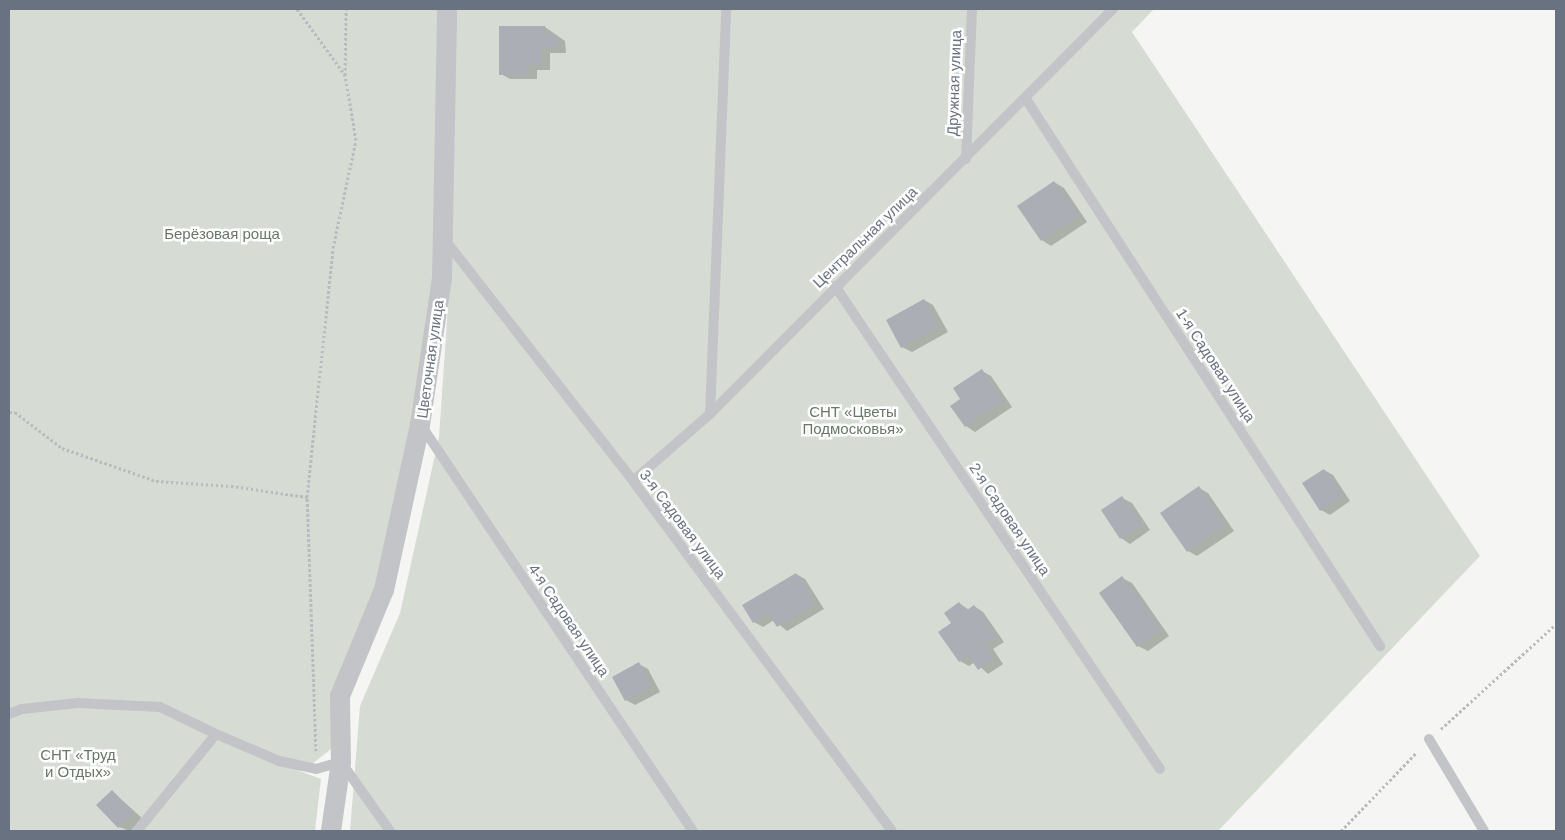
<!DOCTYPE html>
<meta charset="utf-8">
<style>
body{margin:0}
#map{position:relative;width:1565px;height:840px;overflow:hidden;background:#f5f6f3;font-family:Arial,sans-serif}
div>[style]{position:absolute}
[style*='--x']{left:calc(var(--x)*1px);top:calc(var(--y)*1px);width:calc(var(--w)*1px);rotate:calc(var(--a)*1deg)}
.green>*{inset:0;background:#d6dcd4}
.shadow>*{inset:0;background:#0003}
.building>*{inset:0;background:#abafb5}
.path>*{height:3px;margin-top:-1.5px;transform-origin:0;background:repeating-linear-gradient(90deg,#b9bbbe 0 2.5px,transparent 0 5px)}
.lane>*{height:10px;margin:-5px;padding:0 5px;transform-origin:5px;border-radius:5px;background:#c2c4c7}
.street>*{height:20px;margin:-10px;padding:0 10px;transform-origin:10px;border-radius:10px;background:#c2c4c7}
span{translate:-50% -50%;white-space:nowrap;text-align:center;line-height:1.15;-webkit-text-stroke:5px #fff;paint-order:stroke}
.street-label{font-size:15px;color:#687280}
.park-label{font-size:15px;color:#677866}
.frame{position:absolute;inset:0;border:10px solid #687280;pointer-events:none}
</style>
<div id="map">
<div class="green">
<i style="clip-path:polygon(9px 9px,1154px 9px,1132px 32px,1480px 556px,1218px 831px,350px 831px,360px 706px,400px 613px,439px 437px,447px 320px,454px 99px,432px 355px,377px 608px,339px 690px,336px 745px,307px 768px,252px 753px,321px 779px,315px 831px,9px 831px)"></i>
</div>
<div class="shadow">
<i style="clip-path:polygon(545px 27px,565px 41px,566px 53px,550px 53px,550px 70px,537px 70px,537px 79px,510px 79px,501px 74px)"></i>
<i style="clip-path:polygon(1054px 182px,1064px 188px,1087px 222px,1051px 246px,1042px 240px,1019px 206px)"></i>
<i style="clip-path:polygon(924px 300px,933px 305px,948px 332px,912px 352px,902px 347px)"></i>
<i style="clip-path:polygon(982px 371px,991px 376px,1012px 407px,975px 432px,966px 426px,962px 400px)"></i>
<i style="clip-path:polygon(1324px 470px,1333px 475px,1350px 501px,1330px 515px,1321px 510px)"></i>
<i style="clip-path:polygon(1199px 488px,1208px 493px,1234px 531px,1197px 556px,1188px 551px)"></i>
<i style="clip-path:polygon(1122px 498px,1132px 503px,1150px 530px,1130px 544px,1121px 538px)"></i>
<i style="clip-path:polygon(796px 574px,805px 579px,824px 609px,787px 631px,774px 620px,763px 627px,754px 622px)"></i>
<i style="clip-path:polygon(1122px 578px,1132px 583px,1169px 636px,1148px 651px,1138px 646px)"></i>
<i style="clip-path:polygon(959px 603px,969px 610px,974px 606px,983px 612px,1004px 642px,993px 649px,1003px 664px,988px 674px,975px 662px,969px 666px,960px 661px,953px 623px)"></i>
<i style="clip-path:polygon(639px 664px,648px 669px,660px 692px,635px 705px,626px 700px)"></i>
<i style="clip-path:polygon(112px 791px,143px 819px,130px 831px,119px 827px,98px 805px)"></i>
</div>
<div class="building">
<i style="clip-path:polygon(499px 26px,545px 26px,545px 35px,557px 35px,557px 48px,541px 48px,541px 65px,528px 65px,528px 75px,499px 75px)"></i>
<i style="clip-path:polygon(1054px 181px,1078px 216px,1041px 241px,1017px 206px)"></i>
<i style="clip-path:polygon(924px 299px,939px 327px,901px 348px,886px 320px)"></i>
<i style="clip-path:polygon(982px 369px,1003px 402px,965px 427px,950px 406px,960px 399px,953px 388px)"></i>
<i style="clip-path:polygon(1324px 469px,1342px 496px,1320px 511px,1302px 483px)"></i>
<i style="clip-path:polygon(1199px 486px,1225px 525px,1187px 552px,1160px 513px)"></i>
<i style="clip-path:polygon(1122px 496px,1142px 525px,1120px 539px,1101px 510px)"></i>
<i style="clip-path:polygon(796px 573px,815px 604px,777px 627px,768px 613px,753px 623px,742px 605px)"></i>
<i style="clip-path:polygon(1122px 576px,1161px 630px,1137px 647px,1099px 593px)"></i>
<i style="clip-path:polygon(959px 602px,966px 611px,974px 605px,996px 636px,985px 644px,994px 658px,978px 670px,968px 655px,959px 662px,938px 632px,951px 623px,944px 613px)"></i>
<i style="clip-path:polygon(639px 662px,651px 686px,625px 701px,612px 677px)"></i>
<i style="clip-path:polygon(112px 790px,134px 813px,118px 828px,96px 805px)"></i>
</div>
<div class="path">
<i style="--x:297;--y:9;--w:82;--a:54"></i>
<i style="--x:9;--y:412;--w:6;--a:0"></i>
<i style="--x:15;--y:412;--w:59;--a:37.5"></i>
<i style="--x:62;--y:448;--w:100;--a:19.3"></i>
<i style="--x:156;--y:481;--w:75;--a:3.8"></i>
<i style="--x:231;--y:486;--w:77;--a:8.2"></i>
<i style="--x:1441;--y:729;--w:156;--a:-42.4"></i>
<i style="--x:316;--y:751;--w:254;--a:-92"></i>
<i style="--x:307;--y:497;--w:250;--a:-84"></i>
<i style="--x:333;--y:248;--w:110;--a:-78"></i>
<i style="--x:356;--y:140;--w:66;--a:-99.6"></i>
<i style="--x:345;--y:75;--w:66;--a:-89.1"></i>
<i style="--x:1341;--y:831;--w:110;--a:-46.1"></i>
</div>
<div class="lane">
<i style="--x:1026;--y:99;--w:652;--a:57.09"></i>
<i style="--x:966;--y:159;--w:150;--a:-87.7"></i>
<i style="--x:445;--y:240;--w:306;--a:52"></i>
<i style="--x:633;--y:481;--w:435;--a:53.5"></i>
<i style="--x:835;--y:286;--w:582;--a:56.06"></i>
<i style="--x:710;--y:414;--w:405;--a:-87.7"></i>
<i style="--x:421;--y:425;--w:489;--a:56.2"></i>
<i style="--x:633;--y:481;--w:102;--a:-41"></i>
<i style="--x:710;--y:414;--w:571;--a:-45.14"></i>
<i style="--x:9;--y:714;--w:14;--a:-21"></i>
<i style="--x:22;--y:709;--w:56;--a:-6.1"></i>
<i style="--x:78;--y:703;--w:82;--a:2.8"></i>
<i style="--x:160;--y:707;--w:62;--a:25.7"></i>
<i style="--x:1429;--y:739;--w:107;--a:59.1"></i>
<i style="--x:137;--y:831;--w:125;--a:-50.8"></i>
<i style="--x:216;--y:734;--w:69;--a:23.2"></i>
<i style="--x:279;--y:761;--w:38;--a:12"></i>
<i style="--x:316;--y:769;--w:26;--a:-16"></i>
<i style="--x:341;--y:762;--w:85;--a:54.6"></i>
</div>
<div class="street">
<i style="--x:331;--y:831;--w:70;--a:-81.8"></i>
<i style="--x:341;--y:762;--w:66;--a:-90.9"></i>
<i style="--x:340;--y:696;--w:115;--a:-67.5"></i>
<i style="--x:384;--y:590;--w:169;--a:-77.7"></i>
<i style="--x:420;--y:425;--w:149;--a:-81.5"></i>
<i style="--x:442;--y:278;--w:269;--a:-88.9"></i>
</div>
<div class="street-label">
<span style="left:954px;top:83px;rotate:-88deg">Дружная улица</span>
<span style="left:865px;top:237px;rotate:-44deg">Центральная улица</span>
<span style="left:430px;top:359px;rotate:-82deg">Цветочная улица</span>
<span style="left:1216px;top:365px;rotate:57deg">1-я Садовая улица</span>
<span style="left:1010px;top:519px;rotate:56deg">2-я Садовая улица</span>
<span style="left:683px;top:524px;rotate:53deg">3-я Садовая улица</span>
<span style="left:569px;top:620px;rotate:56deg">4-я Садовая улица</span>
</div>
<div class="park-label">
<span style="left:222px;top:234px">Берёзовая роща</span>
<span style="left:853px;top:420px">СНТ «Цветы<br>Подмосковья»</span>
<span style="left:78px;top:763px">СНТ «Труд<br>и Отдых»</span>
</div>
<div class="frame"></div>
</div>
